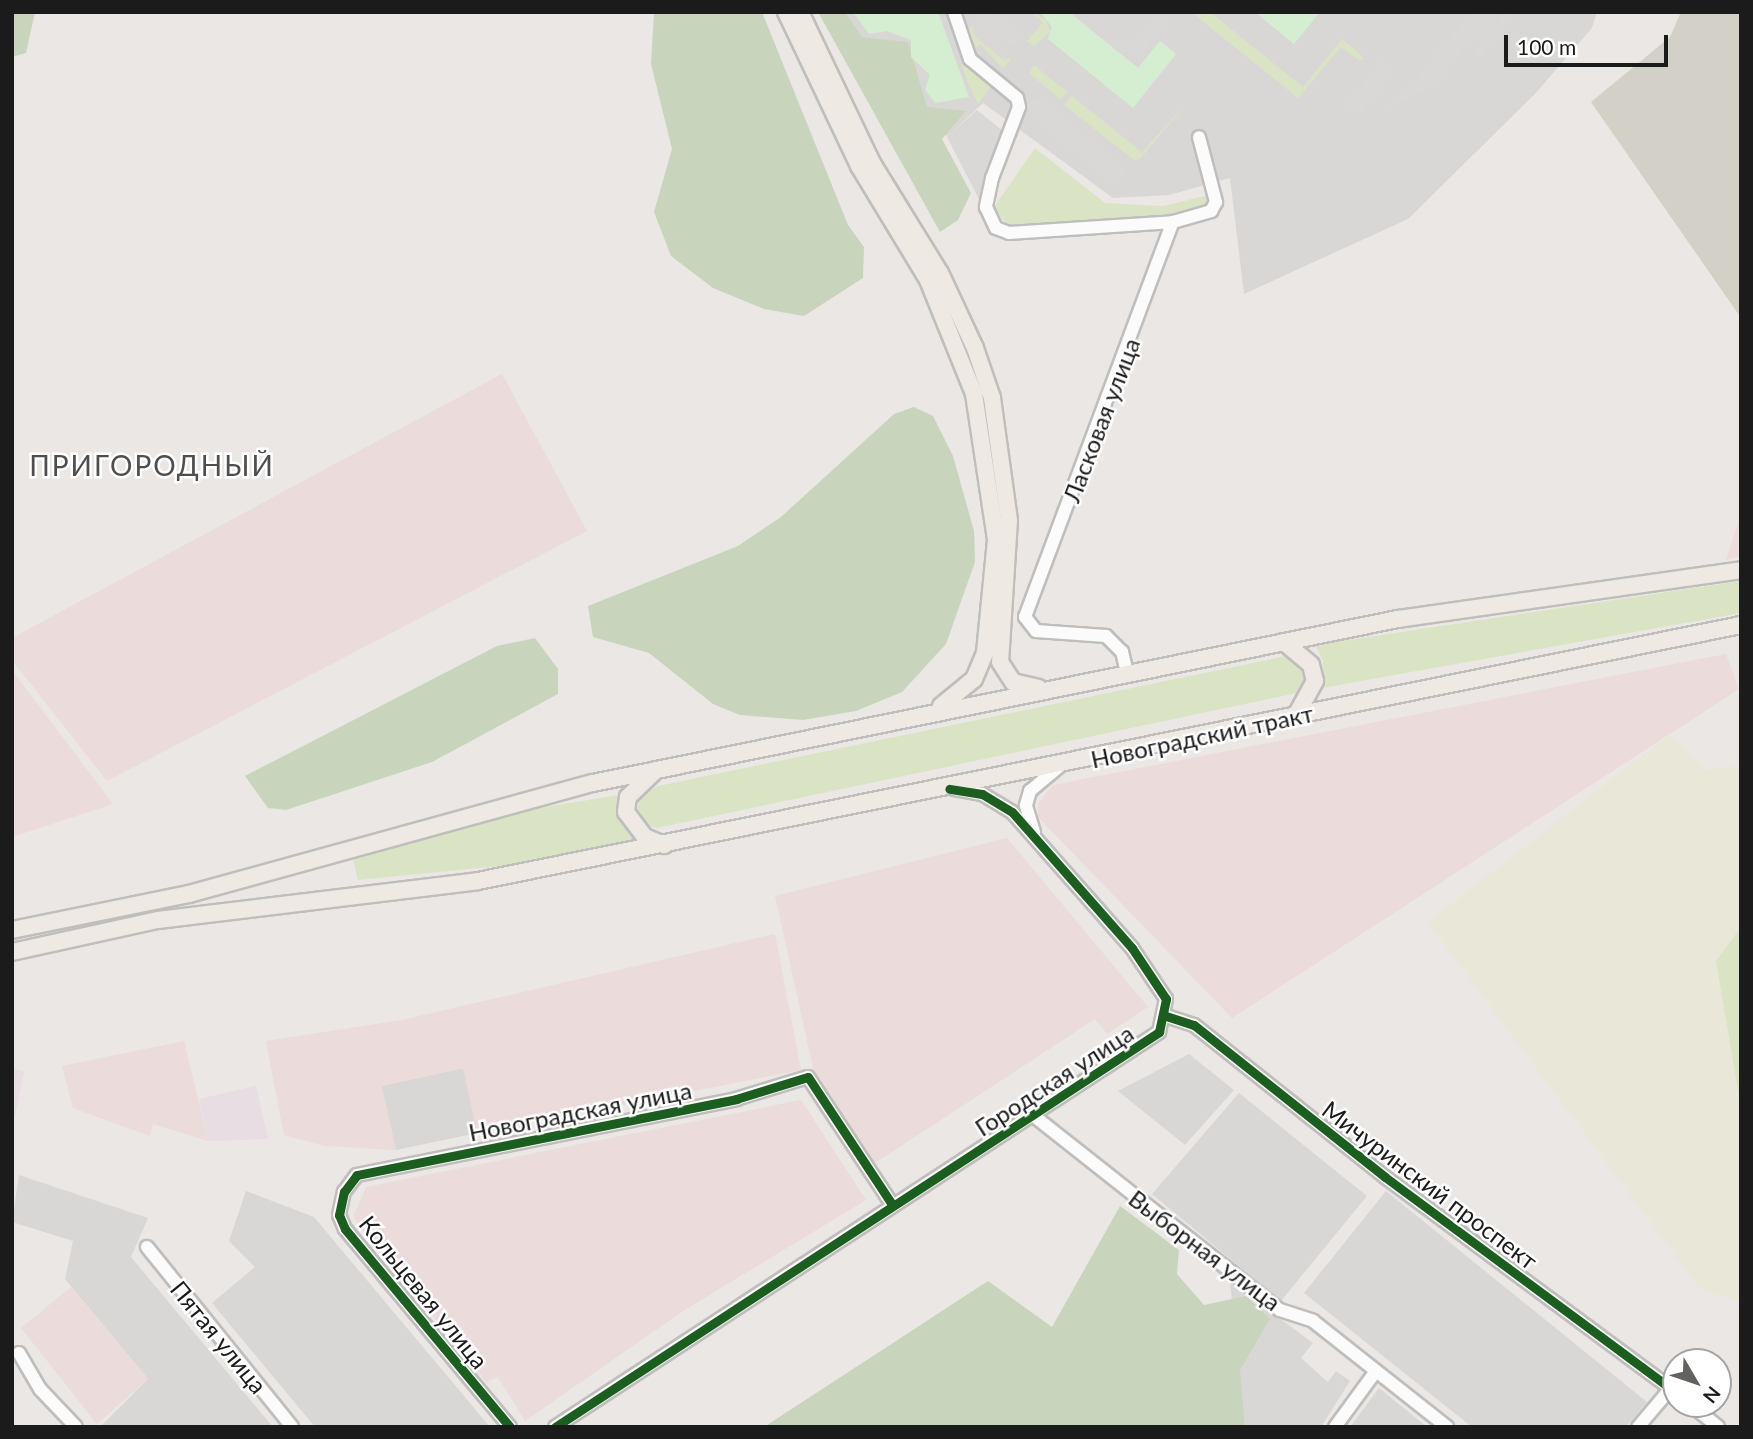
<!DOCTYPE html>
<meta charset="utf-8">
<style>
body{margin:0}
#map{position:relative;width:1753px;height:1439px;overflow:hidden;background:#eae7e4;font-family:Lato,sans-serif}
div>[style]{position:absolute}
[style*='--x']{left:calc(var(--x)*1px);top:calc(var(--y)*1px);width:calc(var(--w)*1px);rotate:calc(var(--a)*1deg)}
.residential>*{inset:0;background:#d9d7d6}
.commercial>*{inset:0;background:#ebdbdb}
.industrial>*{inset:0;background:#e7dde3}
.construction>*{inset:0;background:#d2d0c7}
.farmland>*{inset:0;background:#e9e8d8}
.grass>*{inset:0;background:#dae4c5}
.forest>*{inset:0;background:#c8d5bc}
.park>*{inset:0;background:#d5eed1}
.parking>*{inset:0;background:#dad8d7}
.roads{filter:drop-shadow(2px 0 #bfbebc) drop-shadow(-2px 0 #bfbebc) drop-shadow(0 2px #bfbebc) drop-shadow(0 -2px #bfbebc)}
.minor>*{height:12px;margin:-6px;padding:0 6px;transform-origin:6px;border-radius:6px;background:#fcfbfb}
.major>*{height:16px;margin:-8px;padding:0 8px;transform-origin:8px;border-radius:8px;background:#eee9e3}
.cycleway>*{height:9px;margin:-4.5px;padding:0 4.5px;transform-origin:4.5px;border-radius:4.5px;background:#1b5e20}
span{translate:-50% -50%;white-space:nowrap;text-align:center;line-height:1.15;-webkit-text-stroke:5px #fff;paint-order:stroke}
.street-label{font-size:24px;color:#1b1b1b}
.quarter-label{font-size:28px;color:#4e4e4e;letter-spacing:2px}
.frame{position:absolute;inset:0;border:14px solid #1b1b1b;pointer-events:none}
.north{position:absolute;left:1662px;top:1348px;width:70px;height:70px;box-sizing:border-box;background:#fff;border:2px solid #a4a4a4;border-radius:50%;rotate:129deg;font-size:19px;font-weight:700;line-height:28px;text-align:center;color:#1b1b1b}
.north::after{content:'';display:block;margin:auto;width:24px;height:32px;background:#636261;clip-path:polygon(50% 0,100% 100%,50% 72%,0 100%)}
.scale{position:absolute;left:1504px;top:35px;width:164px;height:32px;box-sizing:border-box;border:4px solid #1b1b1b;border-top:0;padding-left:9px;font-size:21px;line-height:24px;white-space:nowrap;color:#1b1b1b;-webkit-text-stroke:5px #fff;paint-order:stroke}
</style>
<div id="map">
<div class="residential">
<i style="clip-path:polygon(826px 12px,1597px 12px,1592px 28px,1534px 95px,1408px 219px,1244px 294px,1230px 178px,1169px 195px,1113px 198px,983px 103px,947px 137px,940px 120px,923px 110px,866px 42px)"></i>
<i style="clip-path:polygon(1189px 1054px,1234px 1090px,1185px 1145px,1118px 1091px)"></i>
<i style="clip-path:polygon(464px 1068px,477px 1133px,396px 1150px,381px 1086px)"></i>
<i style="clip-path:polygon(1239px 1093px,1367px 1196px,1281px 1301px,1152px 1194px)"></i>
<i style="clip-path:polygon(19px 1175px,148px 1218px,131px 1257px,273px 1427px,100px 1427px,148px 1379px,65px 1279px,73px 1241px,12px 1222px)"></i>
<i style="clip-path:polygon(246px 1191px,314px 1217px,490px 1427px,315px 1427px,212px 1303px,255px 1267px,229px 1241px)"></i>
<i style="clip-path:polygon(1386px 1191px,1647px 1402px,1626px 1427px,1472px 1427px,1304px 1293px)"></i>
<i style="clip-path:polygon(1230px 1282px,1313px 1343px,1301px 1358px,1328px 1382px,1336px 1371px,1350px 1381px,1321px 1427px,1245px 1427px)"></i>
<i style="clip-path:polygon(1379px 1388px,1427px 1427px,1350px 1427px)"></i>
</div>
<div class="commercial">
<i style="clip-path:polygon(502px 374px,587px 531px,107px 781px,12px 660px,12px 638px)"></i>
<i style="clip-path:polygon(1741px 515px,1741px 556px,1726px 560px)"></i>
<i style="clip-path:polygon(1726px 654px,1739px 689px,1232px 1018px,1038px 817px,1038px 804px,1053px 785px)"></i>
<i style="clip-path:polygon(12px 670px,113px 804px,12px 837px)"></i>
<i style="clip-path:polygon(1007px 838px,1148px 1007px,1107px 1034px,1095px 1019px,875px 1163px,814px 1072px,775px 896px)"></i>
<i style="clip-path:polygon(775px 934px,801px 1070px,477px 1133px,463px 1068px,382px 1086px,396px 1150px,325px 1146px,284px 1135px,266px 1041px,402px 1020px)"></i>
<i style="clip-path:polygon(184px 1041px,208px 1141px,153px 1124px,150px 1136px,73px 1108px,62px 1066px)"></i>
<i style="clip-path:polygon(801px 1100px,866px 1200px,683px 1311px,525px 1421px,498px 1377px,486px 1382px,353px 1217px,366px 1187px)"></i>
<i style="clip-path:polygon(71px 1287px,148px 1379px,97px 1424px,21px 1328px)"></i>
</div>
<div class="industrial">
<i style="clip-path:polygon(12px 1068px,24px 1072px,12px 1131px)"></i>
<i style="clip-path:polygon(256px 1086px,268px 1139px,208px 1141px,199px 1099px)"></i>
</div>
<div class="construction">
<i style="clip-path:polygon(1681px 12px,1741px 12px,1741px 318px,1591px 102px,1670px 37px)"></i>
</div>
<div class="farmland">
<i style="clip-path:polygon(1670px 734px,1705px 770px,1741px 766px,1741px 1302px,1700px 1289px,1428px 922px)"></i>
</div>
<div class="grass">
<i style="clip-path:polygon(989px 12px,1027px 41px,1043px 22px,1031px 12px,1046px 20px,1050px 32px,1034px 46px)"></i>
<i style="clip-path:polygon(1191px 12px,1210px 12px,1303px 87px,1342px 39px,1364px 58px,1360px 61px,1341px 47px,1298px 98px)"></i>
<i style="clip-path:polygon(973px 26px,974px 35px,1004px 60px,1012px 57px,1003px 69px,980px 44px,973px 50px,967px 32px)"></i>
<i style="clip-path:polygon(961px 63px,991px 86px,978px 104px,968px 83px)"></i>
<i style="clip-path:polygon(1034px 65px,1067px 92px,1061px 100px,1029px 73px)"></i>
<i style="clip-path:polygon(1072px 96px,1142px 152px,1186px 104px,1141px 158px,1134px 160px,1064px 105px)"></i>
<i style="clip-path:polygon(1035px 148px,1105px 203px,1163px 206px,1209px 195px,1210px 204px,1169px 214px,1009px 227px,994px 207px)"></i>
<i style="clip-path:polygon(1741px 581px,1741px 613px,1322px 688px,1323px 661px,1315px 645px)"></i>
<i style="clip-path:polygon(1291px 655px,1308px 673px,1297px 693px,657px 828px,644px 824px,637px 811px,640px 797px,658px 786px)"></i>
<i style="clip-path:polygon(619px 795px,618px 815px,636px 840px,509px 865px,358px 880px,353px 859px,533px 809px)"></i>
<i style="clip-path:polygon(1741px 927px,1741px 1109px,1716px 961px)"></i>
</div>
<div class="forest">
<i style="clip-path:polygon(12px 12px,35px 12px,26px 53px,12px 57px)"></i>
<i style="clip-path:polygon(654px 12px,762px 12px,848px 225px,864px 247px,863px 278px,804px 316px,764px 309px,713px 288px,671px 256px,654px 212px,672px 149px,651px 64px)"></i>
<i style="clip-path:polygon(818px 12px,845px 12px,862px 37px,908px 42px,927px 107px,966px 111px,942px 139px,971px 193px,958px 220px,940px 232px)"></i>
<i style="clip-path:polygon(914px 407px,933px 416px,953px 456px,974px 531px,975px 562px,946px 644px,902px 692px,856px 711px,803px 720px,740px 715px,713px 704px,649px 653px,593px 637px,588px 606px,738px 546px,781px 517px,894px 414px)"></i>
<i style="clip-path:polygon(535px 638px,558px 669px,558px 694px,432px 762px,286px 810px,268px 808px,245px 776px,497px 646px)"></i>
<i style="clip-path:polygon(1120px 1206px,1179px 1250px,1177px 1274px,1204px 1305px,1246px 1296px,1270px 1319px,1240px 1370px,1245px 1427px,764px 1427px,988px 1281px,1052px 1327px)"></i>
</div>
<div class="park">
<i style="clip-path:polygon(853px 12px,938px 12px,969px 97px,935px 103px,925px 89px,930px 75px,911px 57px,911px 40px,887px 31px,869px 34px)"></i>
<i style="clip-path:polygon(1040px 12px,1069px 12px,1138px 68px,1160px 41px,1176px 54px,1133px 108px,1048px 39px,1052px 27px)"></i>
<i style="clip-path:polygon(1255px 12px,1320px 12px,1294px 44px)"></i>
</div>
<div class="parking">
<i style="clip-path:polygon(971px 12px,985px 12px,1019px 39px,1013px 46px)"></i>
<i style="clip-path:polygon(1473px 12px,1495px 12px,1431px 86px,1382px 110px,1413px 84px)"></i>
<i style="clip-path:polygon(1507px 12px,1516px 12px,1479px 57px,1474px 53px)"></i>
<i style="clip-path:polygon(1158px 19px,1164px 24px,1138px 56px,1124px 45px,1129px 39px,1137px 45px)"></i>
<i style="clip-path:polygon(979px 29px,1009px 54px,1004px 60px,974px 36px)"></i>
<i style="clip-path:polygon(1382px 62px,1393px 72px,1360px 113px,1345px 108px)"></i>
<i style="clip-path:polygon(1035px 97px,1125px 171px,1115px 183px,1025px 110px)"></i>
<i style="clip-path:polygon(977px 110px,1003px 131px,982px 205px,947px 137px)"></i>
</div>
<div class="roads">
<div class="minor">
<i style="--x:954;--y:12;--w:50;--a:71.2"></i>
<i style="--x:970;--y:59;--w:61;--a:39.7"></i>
<i style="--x:1017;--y:98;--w:9;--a:77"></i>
<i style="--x:1019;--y:107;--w:76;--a:110.8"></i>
<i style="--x:992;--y:178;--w:30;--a:102"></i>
<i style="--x:986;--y:207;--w:23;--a:65"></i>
<i style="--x:996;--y:228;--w:14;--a:21"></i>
<i style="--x:1009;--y:233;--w:164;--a:-3.8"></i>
<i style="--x:1173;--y:222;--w:40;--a:-16"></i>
<i style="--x:1211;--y:211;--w:10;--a:-61"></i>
<i style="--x:1216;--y:202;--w:67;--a:-104.7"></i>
<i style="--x:1127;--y:673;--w:22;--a:-103"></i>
<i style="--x:1122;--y:652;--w:23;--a:-135"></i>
<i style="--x:1106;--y:636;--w:70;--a:-175.9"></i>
<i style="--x:1036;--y:631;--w:18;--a:-128"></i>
<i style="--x:1025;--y:617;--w:422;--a:-69.5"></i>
<i style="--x:1034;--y:832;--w:28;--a:-107"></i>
<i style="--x:1026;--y:805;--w:15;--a:-74"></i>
<i style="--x:1030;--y:791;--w:39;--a:-40"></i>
<i style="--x:1166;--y:1016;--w:29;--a:18"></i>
<i style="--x:1194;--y:1025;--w:244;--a:38.5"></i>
<i style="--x:1385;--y:1177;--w:362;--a:36.5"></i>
<i style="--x:1034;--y:1116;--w:313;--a:38.3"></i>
<i style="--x:1280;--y:1310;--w:35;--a:18"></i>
<i style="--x:1313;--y:1321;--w:171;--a:38.3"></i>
<i style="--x:147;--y:1247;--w:231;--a:51.1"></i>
<i style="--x:19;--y:1353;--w:42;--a:59.7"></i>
<i style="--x:40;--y:1389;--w:52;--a:46.5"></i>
<i style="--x:1690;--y:1404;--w:36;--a:39"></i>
<i style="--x:510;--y:1427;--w:258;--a:-129.8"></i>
<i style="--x:345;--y:1229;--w:15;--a:-113"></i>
<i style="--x:339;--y:1215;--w:24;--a:-78"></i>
<i style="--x:344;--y:1192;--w:21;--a:-53"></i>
<i style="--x:357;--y:1175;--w:387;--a:-11.3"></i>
<i style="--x:736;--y:1099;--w:75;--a:-17"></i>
<i style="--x:808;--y:1077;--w:154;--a:56.6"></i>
<i style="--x:555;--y:1427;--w:722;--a:-33.18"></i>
<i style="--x:1159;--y:1032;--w:34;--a:-78"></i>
<i style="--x:1166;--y:999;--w:61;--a:-123.7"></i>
<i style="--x:1132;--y:948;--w:181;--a:-131.4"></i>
<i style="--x:1012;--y:812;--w:35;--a:-149"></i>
<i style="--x:982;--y:794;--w:28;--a:-170"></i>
<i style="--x:1335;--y:1427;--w:69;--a:-53.8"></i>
<i style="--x:1638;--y:1427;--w:51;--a:-49.8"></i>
</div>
<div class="major">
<i style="--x:786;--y:12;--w:170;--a:64.6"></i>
<i style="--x:859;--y:166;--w:133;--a:58.8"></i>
<i style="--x:928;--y:280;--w:123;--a:68"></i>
<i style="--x:974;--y:394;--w:148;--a:81.4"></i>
<i style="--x:996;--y:540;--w:114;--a:95.6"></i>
<i style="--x:985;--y:653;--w:28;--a:113"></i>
<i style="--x:974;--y:679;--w:43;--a:140.7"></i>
<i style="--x:800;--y:12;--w:167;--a:64.5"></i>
<i style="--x:872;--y:163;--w:129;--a:58.3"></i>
<i style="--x:940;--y:273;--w:83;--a:65"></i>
<i style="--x:975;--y:348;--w:53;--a:71.2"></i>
<i style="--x:992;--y:398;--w:123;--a:82.1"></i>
<i style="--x:1009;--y:520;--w:142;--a:93.6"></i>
<i style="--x:1000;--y:662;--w:24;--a:57"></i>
<i style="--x:1013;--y:682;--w:26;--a:13"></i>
<i style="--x:1284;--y:642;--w:35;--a:40"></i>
<i style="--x:1311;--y:665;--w:16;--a:76"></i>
<i style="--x:1315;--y:681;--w:39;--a:119"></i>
<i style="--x:653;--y:773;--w:35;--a:136"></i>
<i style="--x:628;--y:797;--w:15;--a:98"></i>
<i style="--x:626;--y:812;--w:31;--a:53"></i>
<i style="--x:645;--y:837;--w:21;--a:23"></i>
<i style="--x:12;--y:930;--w:181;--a:-11.5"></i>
<i style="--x:189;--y:894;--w:419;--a:-15.4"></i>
<i style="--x:593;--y:783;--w:822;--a:-11.52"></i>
<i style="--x:1398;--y:619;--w:346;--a:-8.1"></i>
<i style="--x:12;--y:952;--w:149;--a:-12.4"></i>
<i style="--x:158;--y:920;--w:322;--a:-6.9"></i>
<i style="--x:478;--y:881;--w:1289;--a:-11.46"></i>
</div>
</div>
<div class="cycleway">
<i style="--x:1166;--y:1016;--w:29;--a:18"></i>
<i style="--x:1194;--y:1025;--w:244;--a:38.5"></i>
<i style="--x:1385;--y:1177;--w:362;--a:36.5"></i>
<i style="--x:510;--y:1427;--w:258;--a:-129.8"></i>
<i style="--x:345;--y:1229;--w:15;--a:-113"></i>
<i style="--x:339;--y:1215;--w:24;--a:-78"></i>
<i style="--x:344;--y:1192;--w:21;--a:-53"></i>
<i style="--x:357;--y:1175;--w:387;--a:-11.3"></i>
<i style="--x:736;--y:1099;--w:75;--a:-17"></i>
<i style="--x:808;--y:1077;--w:154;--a:56.6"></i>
<i style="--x:555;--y:1427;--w:722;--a:-33.18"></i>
<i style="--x:1159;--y:1032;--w:34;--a:-78"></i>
<i style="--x:1166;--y:999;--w:61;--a:-123.7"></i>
<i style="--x:1132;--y:948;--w:181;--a:-131.4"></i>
<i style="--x:1012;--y:812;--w:35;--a:-149"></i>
<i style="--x:982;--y:794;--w:33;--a:-171"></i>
</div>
<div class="street-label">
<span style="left:1101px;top:420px;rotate:-69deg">Ласковая улица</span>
<span style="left:1202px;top:736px;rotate:-12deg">Новоградский тракт</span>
<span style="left:1054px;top:1080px;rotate:-33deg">Городская улица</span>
<span style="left:580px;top:1111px;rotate:-11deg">Новоградская улица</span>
<span style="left:1430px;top:1185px;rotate:37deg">Мичуринский проспект</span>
<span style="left:1205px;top:1250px;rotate:37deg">Выборная улица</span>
<span style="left:424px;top:1292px;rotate:51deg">Кольцевая улица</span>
<span style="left:219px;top:1337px;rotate:51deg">Пятая улица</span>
</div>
<div class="quarter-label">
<span style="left:152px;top:465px">ПРИГОРОДНЫЙ</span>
</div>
<div class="frame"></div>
<div class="north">N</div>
<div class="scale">100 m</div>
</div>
